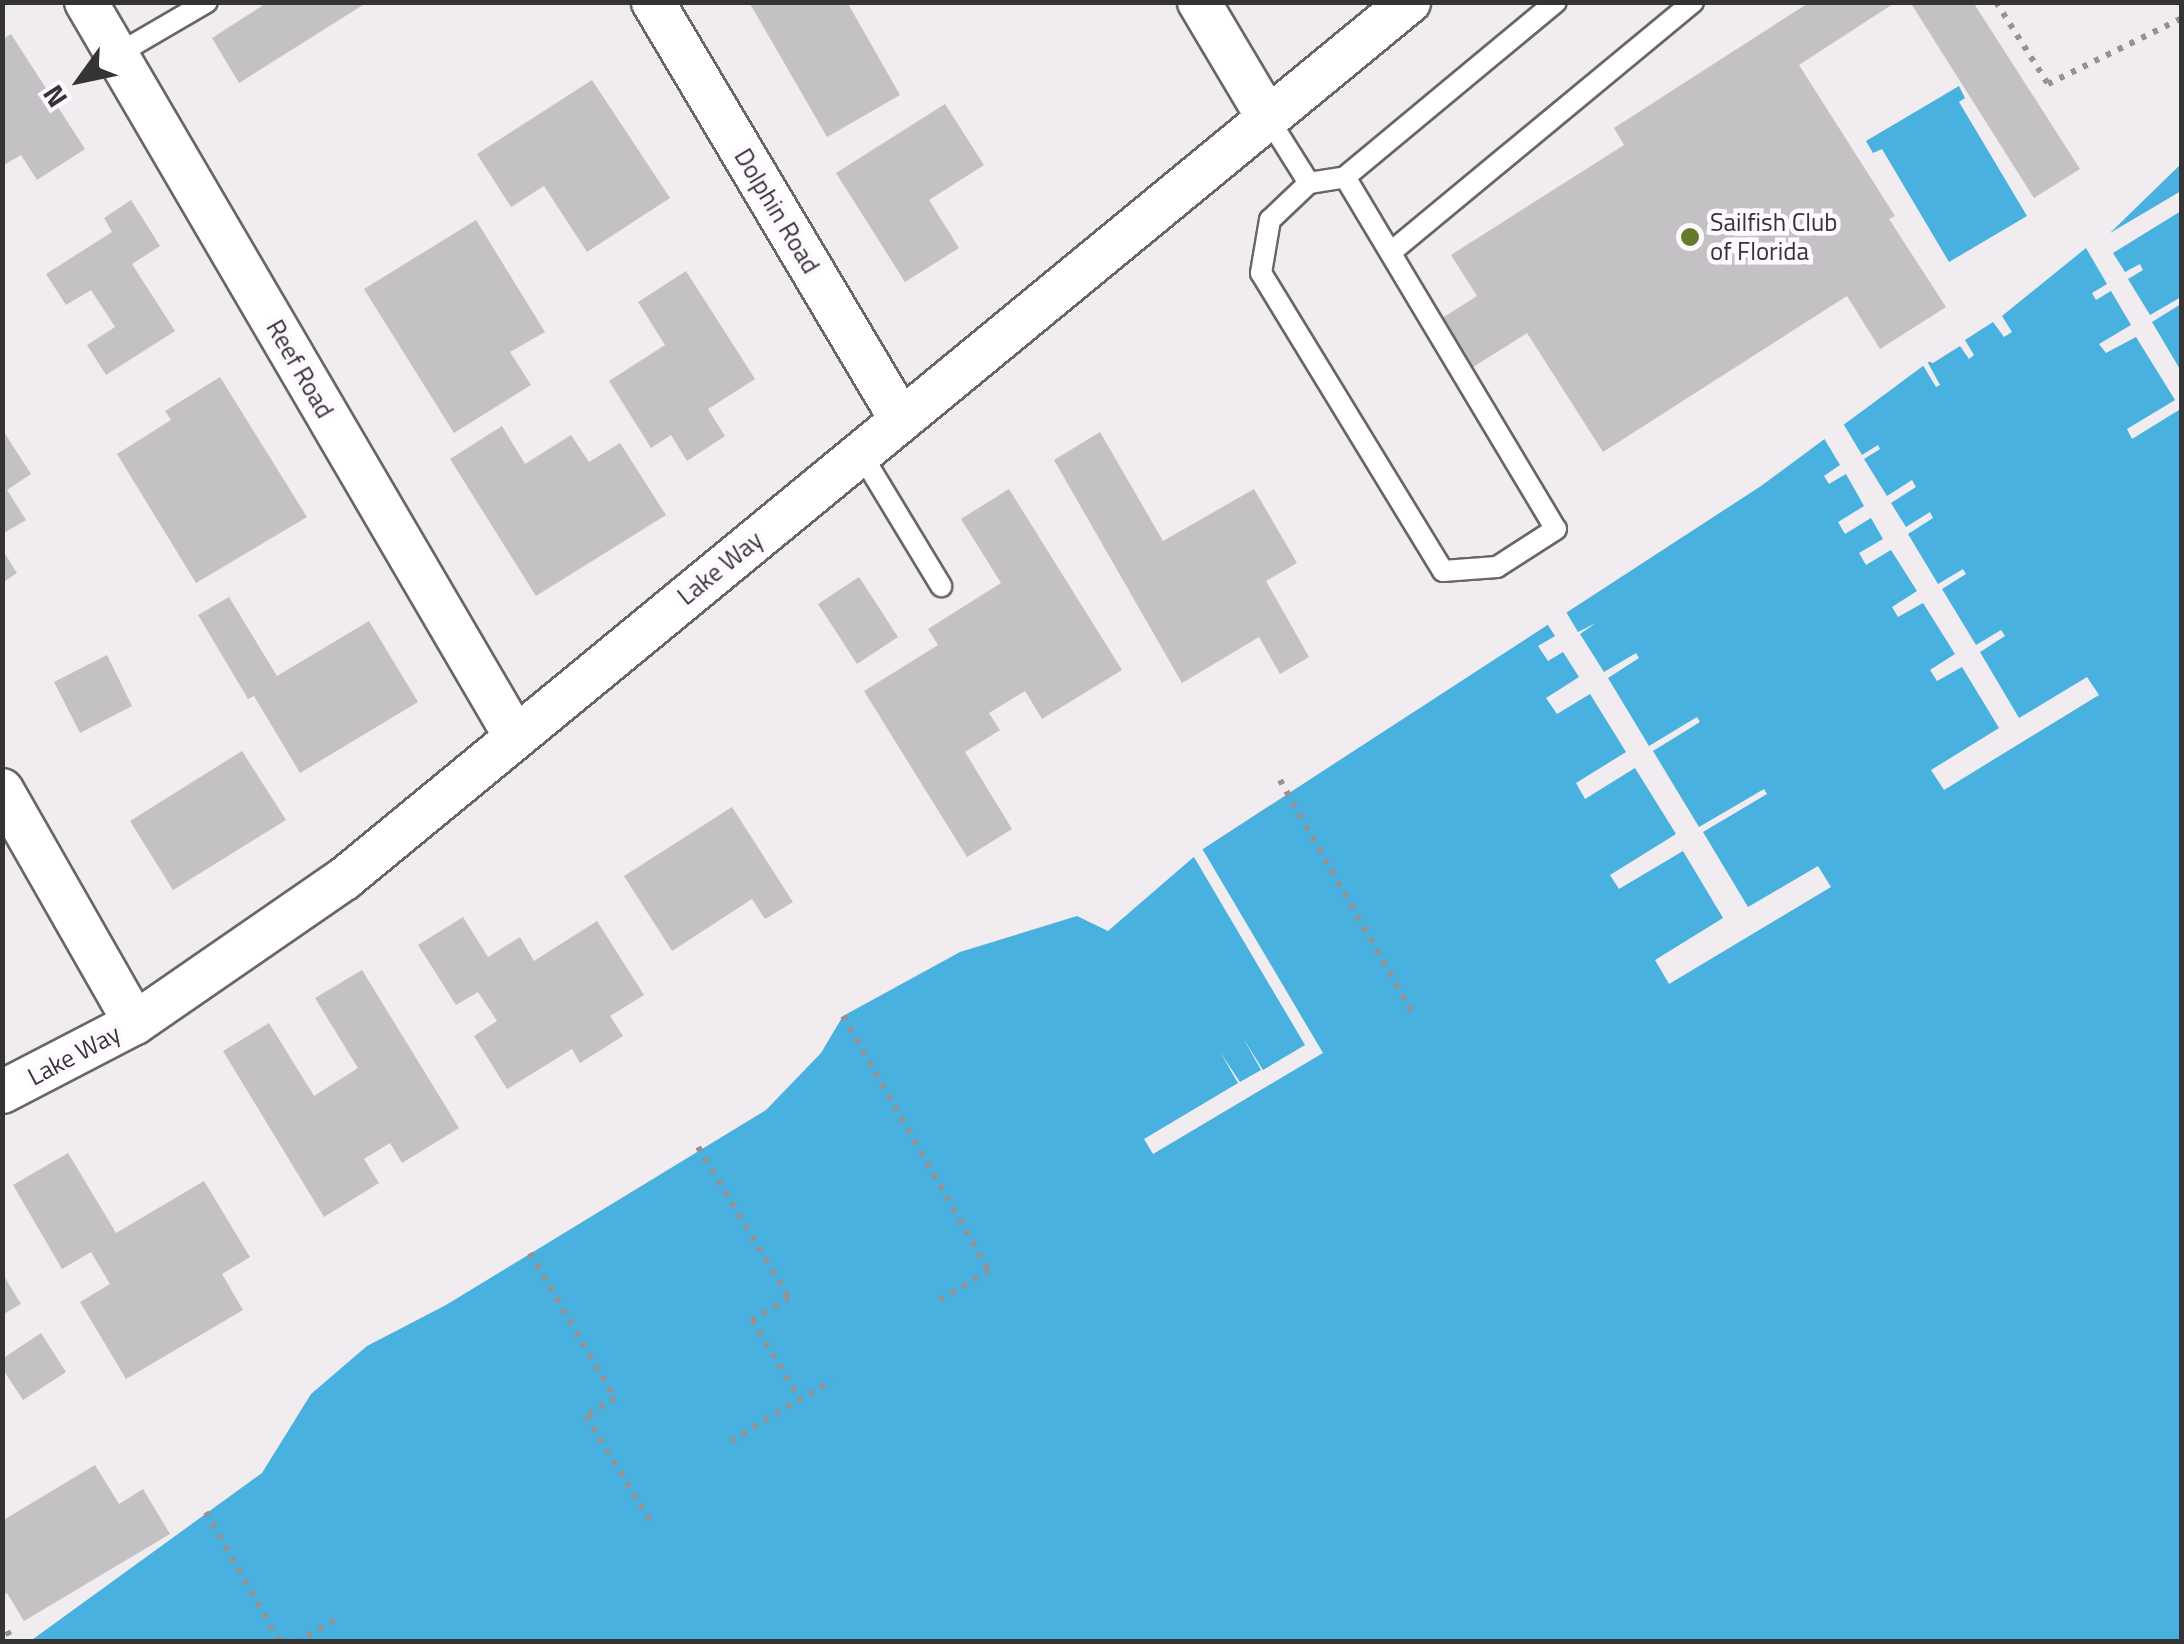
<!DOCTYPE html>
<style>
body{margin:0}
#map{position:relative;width:2184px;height:1644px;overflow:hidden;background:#f0ecf0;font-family:"Titillium Web",sans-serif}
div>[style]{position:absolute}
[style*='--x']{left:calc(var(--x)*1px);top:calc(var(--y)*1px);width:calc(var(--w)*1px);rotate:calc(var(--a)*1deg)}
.water>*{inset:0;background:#48b1df}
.pier>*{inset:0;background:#f0ecf0}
.building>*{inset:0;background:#c4c1c5}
.path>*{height:6px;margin-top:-3px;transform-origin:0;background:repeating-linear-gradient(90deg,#949294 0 5px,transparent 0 13px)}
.roads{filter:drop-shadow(2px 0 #696669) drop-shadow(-2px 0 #696669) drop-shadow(0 2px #696669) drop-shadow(0 -2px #696669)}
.service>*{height:20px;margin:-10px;padding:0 10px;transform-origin:10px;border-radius:10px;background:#fff}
.minor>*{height:42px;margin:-21px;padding:0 21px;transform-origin:21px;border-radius:21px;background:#fff}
.dots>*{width:28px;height:28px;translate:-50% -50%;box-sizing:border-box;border:5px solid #fdf9fe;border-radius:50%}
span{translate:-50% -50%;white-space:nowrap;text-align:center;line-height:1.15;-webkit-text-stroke:9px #fdf9fe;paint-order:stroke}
.street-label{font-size:25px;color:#353435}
.poi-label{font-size:25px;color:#353435}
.left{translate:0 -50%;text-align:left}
.frame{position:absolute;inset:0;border:5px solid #353435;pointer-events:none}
.north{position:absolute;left:30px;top:30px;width:100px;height:100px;-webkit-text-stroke:8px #fdf9fe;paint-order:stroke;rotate:237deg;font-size:28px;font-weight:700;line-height:40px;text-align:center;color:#353435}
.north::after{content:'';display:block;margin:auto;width:35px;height:45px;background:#353435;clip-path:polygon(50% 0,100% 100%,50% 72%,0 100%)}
</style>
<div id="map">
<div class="water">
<i style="clip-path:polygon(1959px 86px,1965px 98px,1959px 102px,2027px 216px,1949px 262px,1882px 149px,1873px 153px,1866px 141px)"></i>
<i style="clip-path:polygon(2181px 157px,2181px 1641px,29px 1642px,262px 1473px,311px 1394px,367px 1346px,446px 1305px,766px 1110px,821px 1053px,843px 1016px,960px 952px,1077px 916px,1108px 931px,1203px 849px,1761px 486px,1950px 346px)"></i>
</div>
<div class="pier">
<i style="clip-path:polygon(2182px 152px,2181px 164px,2110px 233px,2181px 191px,2181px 211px,2113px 253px,2125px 272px,2140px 264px,2143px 270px,2128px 279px,2150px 315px,2181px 297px,2181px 304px,2152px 322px,2181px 371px,2181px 413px,2179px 410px,2132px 439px,2127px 429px,2175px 400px,2136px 337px,2106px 353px,2099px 344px,2131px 325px,2111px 291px,2096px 300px,2092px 293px,2107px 284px,2086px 248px,2002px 316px,2012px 332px,2004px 337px,1993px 322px,1965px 340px,1974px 355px,1969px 359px,1960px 346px,1933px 363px,1927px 361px,1940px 385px,1936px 387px,1921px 362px,1910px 370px)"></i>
<i style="clip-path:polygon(1841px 420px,1862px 455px,1878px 445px,1880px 449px,1864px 459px,1887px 496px,1912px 480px,1916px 487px,1891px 503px,1906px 527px,1930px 512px,1933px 518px,1908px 534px,1938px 584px,1963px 569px,1966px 574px,1942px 589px,1976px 645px,2001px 630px,2005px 636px,1980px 652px,2019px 718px,2087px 677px,2099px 695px,1944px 790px,1931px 770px,1999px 728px,1962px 667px,1937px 681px,1930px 670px,1955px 654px,1923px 603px,1898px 617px,1892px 607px,1917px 591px,1891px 550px,1866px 565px,1859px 553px,1883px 539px,1871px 518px,1845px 534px,1838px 522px,1864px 506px,1846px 474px,1829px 484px,1824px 476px,1840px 465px,1822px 435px)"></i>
<i style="clip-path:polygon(1565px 610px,1578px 632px,1596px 623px,1580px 634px,1604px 672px,1636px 653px,1639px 658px,1608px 678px,1649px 746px,1697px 717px,1700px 722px,1653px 751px,1699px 827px,1764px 789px,1767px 794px,1703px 832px,1748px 907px,1818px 866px,1831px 887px,1669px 984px,1655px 960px,1723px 918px,1683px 851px,1619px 889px,1610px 875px,1676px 834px,1635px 768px,1585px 799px,1576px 783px,1626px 752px,1590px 694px,1557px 714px,1546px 698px,1579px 677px,1563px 652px,1548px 661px,1538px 646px,1555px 636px,1546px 622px)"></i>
<i style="clip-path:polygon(1200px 845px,1323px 1053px,1153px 1154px,1144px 1139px,1238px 1083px,1220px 1052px,1240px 1082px,1261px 1070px,1243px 1038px,1263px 1070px,1305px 1045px,1191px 852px)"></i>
</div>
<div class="building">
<i style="clip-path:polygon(268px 2px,361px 2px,363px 5px,239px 83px,212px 38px)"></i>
<i style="clip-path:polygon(749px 2px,847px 2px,900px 95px,827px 137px)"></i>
<i style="clip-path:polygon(1810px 2px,1896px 2px,1799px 65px,1895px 216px,1889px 219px,1946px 307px,1880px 349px,1847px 296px,1603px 452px,1527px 333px,1470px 369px,1439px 320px,1477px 296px,1451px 255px,1624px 145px,1614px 128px)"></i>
<i style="clip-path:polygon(1910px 2px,1973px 2px,2080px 169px,2034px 198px)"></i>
<i style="clip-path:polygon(11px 34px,85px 149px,37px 180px,21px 155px,2px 166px,2px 40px)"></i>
<i style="clip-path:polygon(592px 80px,670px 198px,587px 252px,544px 186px,511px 207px,477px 154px)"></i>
<i style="clip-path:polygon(945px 104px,984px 165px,929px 200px,959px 248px,905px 282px,836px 173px)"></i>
<i style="clip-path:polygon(131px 200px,160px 246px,132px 264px,175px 331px,106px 375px,87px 345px,115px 327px,91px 290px,66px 305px,46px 274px,112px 232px,104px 218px)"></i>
<i style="clip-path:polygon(476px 220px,545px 332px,510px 352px,531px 385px,454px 433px,364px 289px)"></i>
<i style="clip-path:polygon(686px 271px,755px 379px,708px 409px,725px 436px,687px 461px,671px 435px,651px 448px,609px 381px,665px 345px,638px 302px)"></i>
<i style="clip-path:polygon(220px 377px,307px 517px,196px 583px,117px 454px,171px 420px,165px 411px)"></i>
<i style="clip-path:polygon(502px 426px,525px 464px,571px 435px,589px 462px,620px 443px,666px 515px,536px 596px,450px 459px)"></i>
<i style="clip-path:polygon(2px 429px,31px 474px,7px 490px,26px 520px,2px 534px)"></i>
<i style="clip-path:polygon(1100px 432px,1163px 541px,1254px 489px,1297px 563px,1266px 581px,1309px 657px,1280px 674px,1259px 637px,1182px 683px,1054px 460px)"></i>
<i style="clip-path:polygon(1009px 489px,1122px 670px,1042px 719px,1025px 691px,989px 713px,1000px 730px,965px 752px,1012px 829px,967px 857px,864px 691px,938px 645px,928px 629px,1001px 583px,961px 519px)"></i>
<i style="clip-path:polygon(2px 549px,17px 573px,2px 583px)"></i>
<i style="clip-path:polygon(859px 577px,898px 637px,857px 664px,818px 604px)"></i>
<i style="clip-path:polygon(229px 597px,277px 676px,369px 621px,418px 702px,300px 773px,254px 696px,248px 699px,198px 615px)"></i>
<i style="clip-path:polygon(107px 655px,132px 706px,80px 733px,54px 682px)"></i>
<i style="clip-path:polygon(242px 751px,286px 820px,173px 890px,130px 821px)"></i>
<i style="clip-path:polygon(732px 807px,793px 902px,765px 919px,752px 899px,672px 951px,624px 876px)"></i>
<i style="clip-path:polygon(463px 917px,488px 957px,520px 937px,534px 961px,597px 921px,644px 995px,610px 1016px,623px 1036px,580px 1063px,572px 1049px,507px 1089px,474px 1036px,497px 1021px,478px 992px,456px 1005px,418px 945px)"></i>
<i style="clip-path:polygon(362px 970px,459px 1128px,402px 1163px,390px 1143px,364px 1159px,379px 1183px,324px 1217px,223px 1051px,269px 1023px,314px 1096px,358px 1068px,315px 998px)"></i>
<i style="clip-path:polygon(68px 1153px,116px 1233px,204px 1181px,250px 1257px,222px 1274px,243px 1310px,126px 1379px,80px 1302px,110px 1284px,91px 1252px,62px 1269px,13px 1185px)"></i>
<i style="clip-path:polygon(2px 1273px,21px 1304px,2px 1315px)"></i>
<i style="clip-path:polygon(41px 1333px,66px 1372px,23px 1400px,2px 1368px,2px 1359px)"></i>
<i style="clip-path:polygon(95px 1465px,119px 1504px,143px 1489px,170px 1534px,24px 1621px,7px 1593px,2px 1596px,2px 1521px)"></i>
</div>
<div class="path">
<i style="--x:1996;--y:2;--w:97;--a:57.6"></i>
<i style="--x:2048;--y:84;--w:149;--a:-26.2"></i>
<i style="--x:1280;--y:780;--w:266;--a:60.4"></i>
<i style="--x:843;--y:1016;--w:294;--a:60.2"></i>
<i style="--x:989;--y:1271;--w:60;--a:150"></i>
<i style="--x:698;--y:1147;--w:176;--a:58.9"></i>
<i style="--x:789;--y:1298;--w:43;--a:149.3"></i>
<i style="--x:752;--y:1320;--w:92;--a:58.7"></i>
<i style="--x:530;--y:1253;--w:168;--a:59.6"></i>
<i style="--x:615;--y:1398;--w:34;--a:148"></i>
<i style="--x:586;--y:1416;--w:124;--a:58.5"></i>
<i style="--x:731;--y:1441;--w:117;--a:-31"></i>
<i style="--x:206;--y:1512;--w:150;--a:60.4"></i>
<i style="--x:7;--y:1631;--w:13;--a:61"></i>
<i style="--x:296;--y:1642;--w:46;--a:-29.9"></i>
</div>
<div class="roads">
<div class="service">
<i style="--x:116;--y:55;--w:105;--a:-30.2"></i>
<i style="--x:1268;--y:118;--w:77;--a:57.8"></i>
<i style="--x:1345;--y:177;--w:410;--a:59.1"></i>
<i style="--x:1556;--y:529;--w:70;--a:147.2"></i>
<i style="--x:1497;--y:567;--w:54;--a:175.8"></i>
<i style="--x:1443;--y:571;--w:349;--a:-121.4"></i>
<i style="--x:1261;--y:273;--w:54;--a:-80.4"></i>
<i style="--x:1270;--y:220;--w:54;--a:-43.5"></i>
<i style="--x:1309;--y:183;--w:36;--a:-9"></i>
<i style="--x:1345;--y:177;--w:274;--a:-39.7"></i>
<i style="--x:1391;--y:252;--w:392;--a:-39.6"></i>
<i style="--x:860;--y:452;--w:157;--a:58.8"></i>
</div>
<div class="minor">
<i style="--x:86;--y:2;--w:850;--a:59.7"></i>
<i style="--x:653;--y:2;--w:485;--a:59.3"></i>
<i style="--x:1199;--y:2;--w:135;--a:59.3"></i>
<i style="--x:2;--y:790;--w:268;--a:60.3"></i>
<i style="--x:2;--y:1092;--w:150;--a:-27.4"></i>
<i style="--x:135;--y:1023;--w:254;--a:-34.6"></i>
<i style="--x:344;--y:879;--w:1380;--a:-39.47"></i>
</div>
</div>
<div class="dots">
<i style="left:1690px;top:237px;background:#637b2d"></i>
</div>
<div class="street-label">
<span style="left:777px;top:211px;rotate:59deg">Dolphin Road</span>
<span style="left:300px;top:369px;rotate:60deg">Reef Road</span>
<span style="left:720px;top:568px;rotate:-39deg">Lake Way</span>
<span style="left:74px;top:1055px;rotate:-28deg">Lake Way</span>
</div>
<div class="poi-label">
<span class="left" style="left:1710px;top:237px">Sailfish Club<br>of Florida</span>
</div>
<div class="frame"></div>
<div class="north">N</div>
</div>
